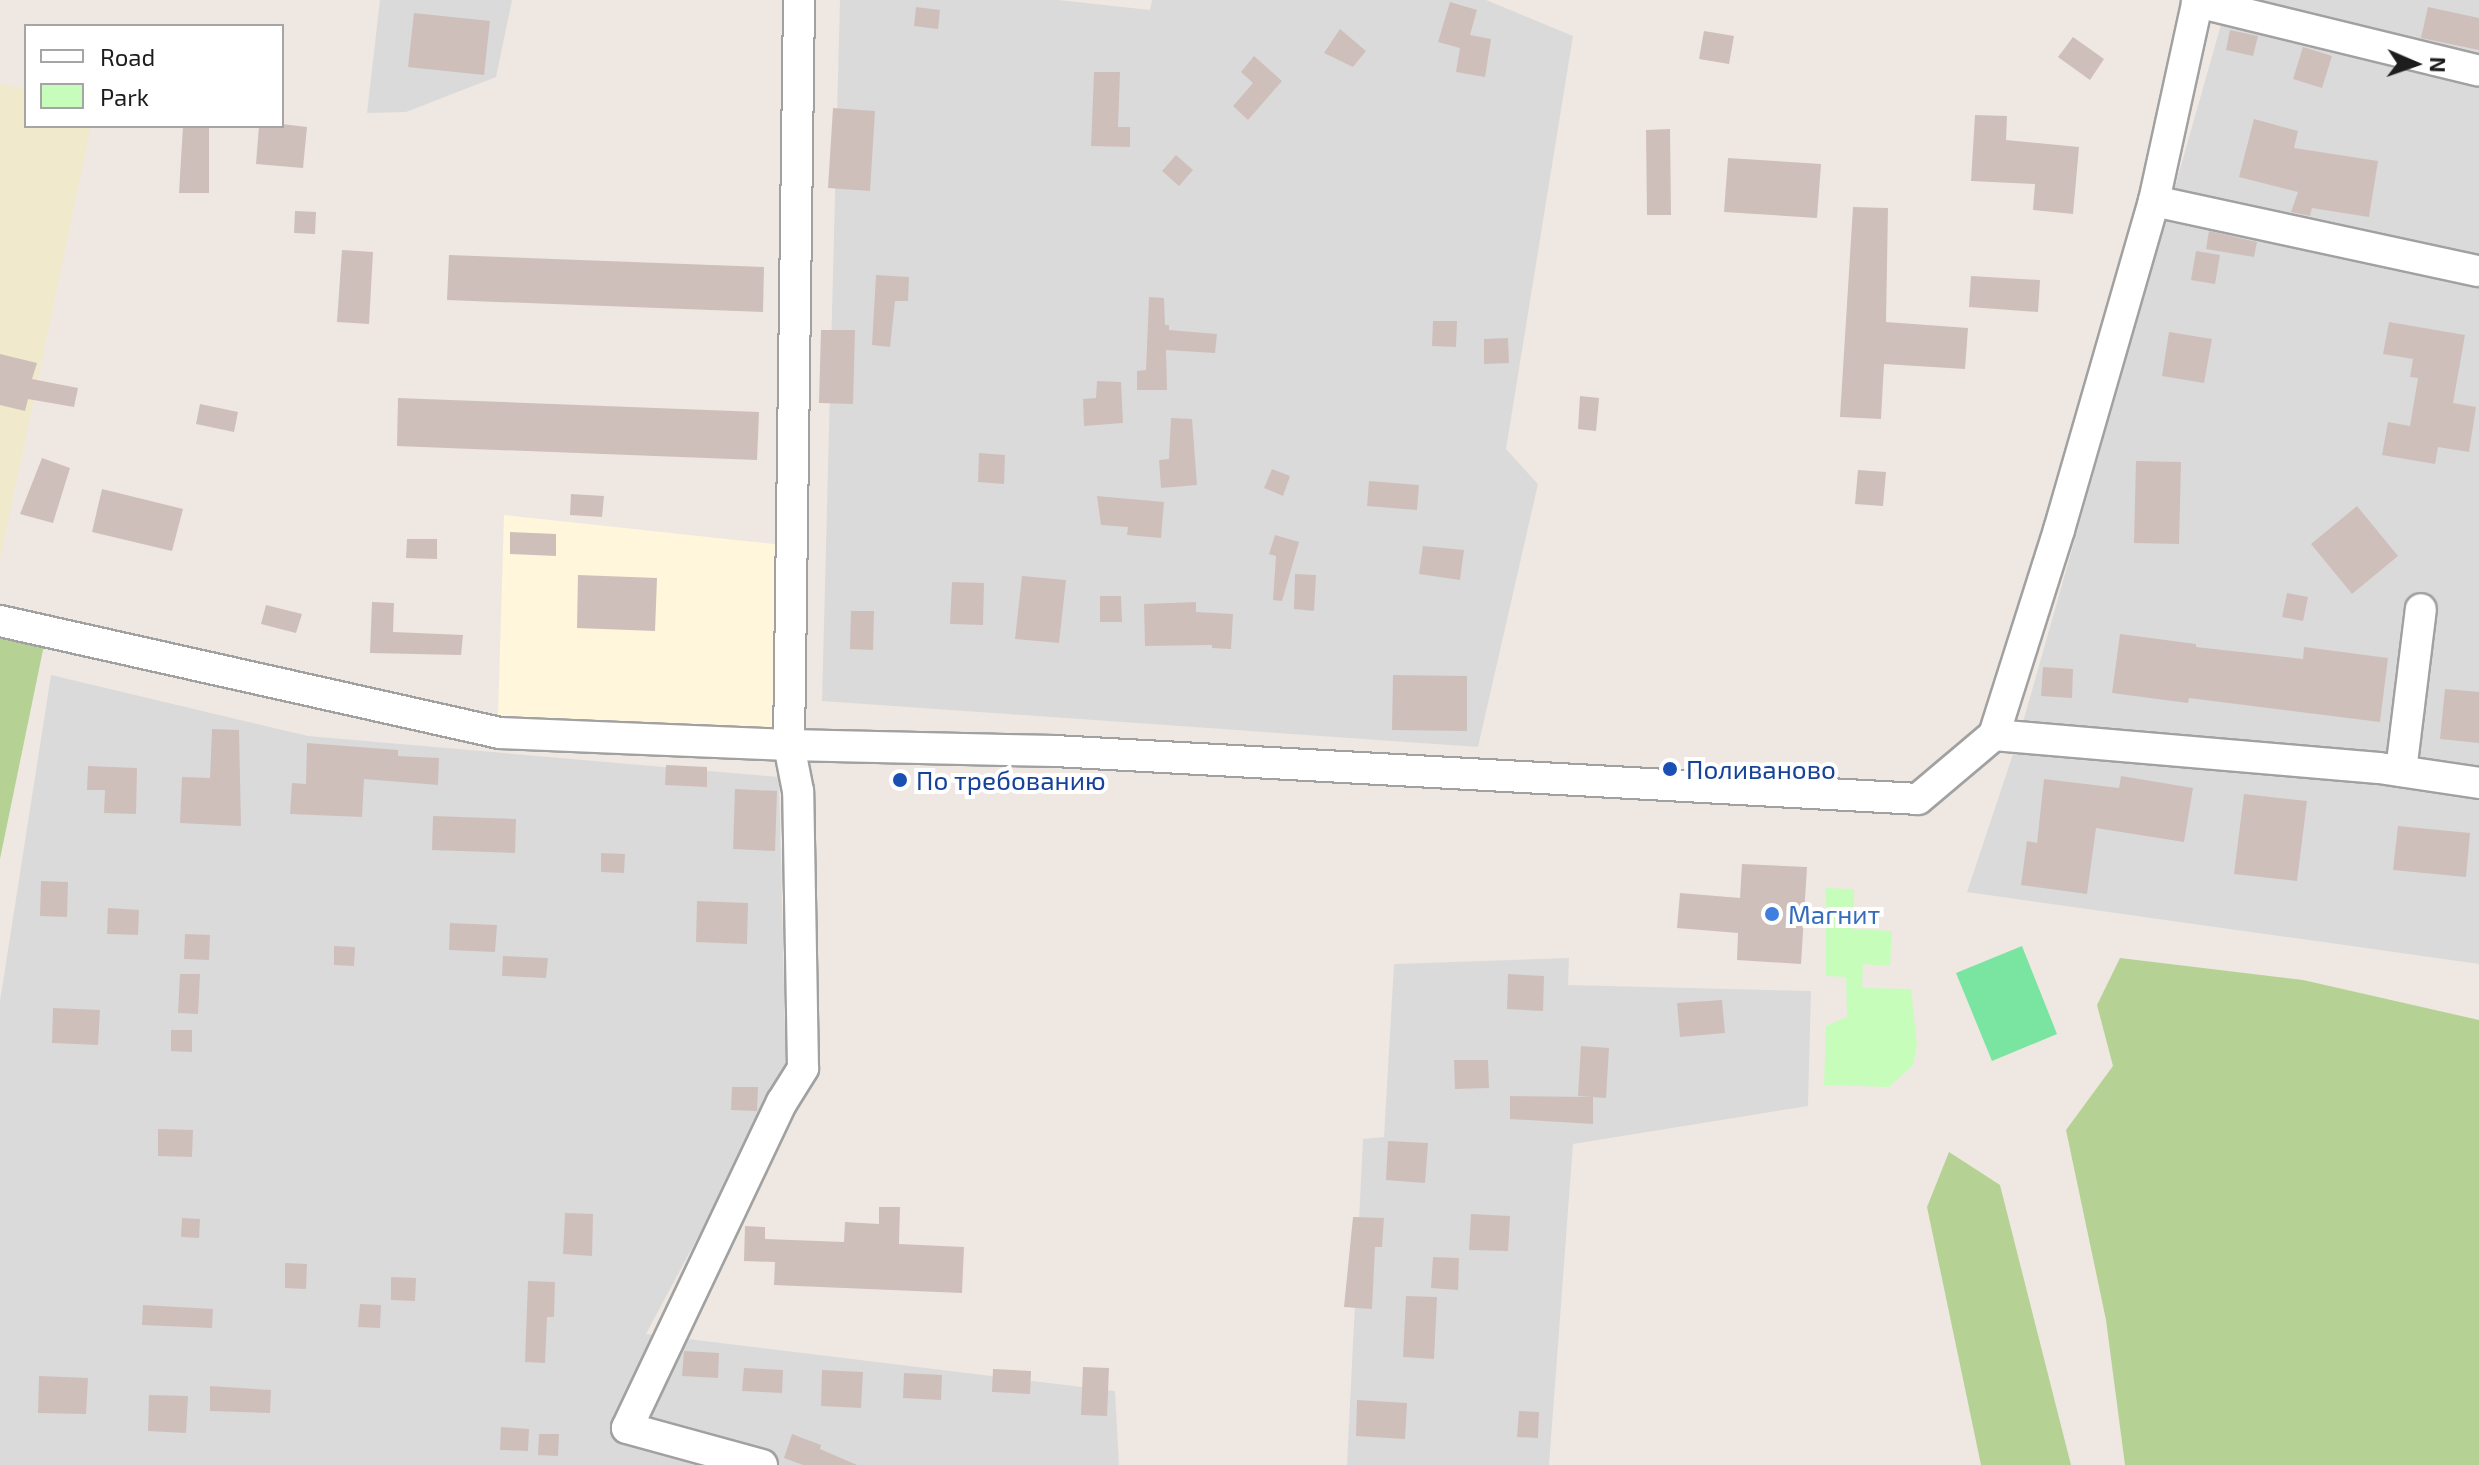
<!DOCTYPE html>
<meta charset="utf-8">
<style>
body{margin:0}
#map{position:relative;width:2479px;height:1465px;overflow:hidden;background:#efe8e2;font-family:"Exo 2",sans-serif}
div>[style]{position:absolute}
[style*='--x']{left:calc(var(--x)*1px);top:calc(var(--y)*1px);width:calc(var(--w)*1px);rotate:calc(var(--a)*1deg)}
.residential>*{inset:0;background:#dbdada}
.education>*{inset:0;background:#fff6db}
.farmland>*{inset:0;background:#f0e9cc}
.forest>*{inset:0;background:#b5d294}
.park>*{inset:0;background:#c6fdbb}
.pitch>*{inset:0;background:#7ae4a1}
.building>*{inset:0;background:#cfbfbb}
.roads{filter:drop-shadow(2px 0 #a1a1a1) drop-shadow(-2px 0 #a1a1a1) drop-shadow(0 2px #a1a1a1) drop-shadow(0 -2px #a1a1a1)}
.minor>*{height:30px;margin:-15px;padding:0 15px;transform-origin:15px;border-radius:15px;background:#fff}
.dots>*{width:22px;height:22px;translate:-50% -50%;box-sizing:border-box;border:4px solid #fff;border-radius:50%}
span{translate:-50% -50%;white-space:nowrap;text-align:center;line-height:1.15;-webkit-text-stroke:8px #fff;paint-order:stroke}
.transit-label{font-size:26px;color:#164399}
.left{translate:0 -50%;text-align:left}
.shop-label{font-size:26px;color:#366cbe}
.legend{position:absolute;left:24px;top:24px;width:260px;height:104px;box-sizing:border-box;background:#fff;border:2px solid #a5a5a5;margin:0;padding:10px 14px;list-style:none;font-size:24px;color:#1d1d1d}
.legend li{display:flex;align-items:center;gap:16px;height:40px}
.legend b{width:40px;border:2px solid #a5a5a5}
.north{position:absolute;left:2375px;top:24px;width:80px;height:80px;-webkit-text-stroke:6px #fff;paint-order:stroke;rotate:92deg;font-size:22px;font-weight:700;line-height:32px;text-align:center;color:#1d1d1d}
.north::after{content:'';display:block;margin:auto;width:28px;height:36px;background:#1d1d1d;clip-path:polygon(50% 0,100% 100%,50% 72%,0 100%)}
</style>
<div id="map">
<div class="residential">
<i style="clip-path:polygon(380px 0,512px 0,496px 77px,406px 112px,367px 113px)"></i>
<i style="clip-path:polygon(840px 0,1059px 0,1150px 10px,1152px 0,1486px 0,1573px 36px,1506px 449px,1538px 484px,1478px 747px,822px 701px)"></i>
<i style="clip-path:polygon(2228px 0,2479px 0,2479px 964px,1967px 892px,2019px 736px)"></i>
<i style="clip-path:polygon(51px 675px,308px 736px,779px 777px,786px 1072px,646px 1334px,1115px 1391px,1119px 1465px,0 1465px,0 1001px)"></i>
<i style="clip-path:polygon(1569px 958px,1568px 985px,1811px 991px,1808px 1106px,1573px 1144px,1549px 1465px,1347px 1465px,1363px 1139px,1384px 1137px,1394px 964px)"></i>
</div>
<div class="education">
<i style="clip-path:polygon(504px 515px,792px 546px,790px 730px,498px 717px)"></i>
</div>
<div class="farmland">
<i style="clip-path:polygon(0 84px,26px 89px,26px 126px,91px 126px,0 560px)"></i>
</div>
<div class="forest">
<i style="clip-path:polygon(0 638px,44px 645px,0 859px)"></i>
<i style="clip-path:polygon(2120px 958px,2303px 980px,2479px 1020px,2479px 1465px,2125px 1465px,2106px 1320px,2066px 1130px,2113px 1066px,2097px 1005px)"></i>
<i style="clip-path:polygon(1949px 1152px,2000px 1185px,2071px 1465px,1981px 1465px,1927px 1207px)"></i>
</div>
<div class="park">
<i style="clip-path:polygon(1826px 888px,1854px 889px,1854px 929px,1892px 931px,1890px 966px,1863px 964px,1862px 988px,1911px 989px,1917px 1045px,1913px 1065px,1889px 1087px,1824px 1085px,1826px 1026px,1847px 1017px,1846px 977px,1826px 976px)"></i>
</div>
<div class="pitch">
<i style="clip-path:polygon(2022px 946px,2057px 1034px,1992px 1061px,1956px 973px)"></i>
</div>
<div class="building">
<i style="clip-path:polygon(1450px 2px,1477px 10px,1470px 35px,1491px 39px,1485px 77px,1456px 72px,1460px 48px,1438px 42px)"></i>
<i style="clip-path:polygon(916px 7px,940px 10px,938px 29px,914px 26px)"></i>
<i style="clip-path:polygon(2428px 7px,2479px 18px,2479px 50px,2421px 38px)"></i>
<i style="clip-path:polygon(414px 13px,490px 21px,484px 75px,408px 67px)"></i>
<i style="clip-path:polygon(1340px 29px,1366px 51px,1353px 67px,1324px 53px)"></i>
<i style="clip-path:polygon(2230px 30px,2258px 36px,2253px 56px,2226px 50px)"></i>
<i style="clip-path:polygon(1704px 31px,1734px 36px,1729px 64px,1699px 59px)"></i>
<i style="clip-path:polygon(2073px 37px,2104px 59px,2090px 80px,2058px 57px)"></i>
<i style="clip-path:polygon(2303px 47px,2332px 56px,2322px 88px,2293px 79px)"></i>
<i style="clip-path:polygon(1254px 56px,1282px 81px,1248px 120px,1233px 106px,1253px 83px,1241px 72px)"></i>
<i style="clip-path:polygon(1094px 72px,1120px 72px,1118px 127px,1130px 127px,1130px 147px,1091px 146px)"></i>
<i style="clip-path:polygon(833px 108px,875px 111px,870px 191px,828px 188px)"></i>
<i style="clip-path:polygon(1975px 115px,2007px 116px,2006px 140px,2079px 147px,2073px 214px,2033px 210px,2035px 184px,1971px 181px)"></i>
<i style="clip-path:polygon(2254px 119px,2298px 131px,2294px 148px,2378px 161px,2369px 217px,2312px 208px,2310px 216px,2291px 212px,2298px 192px,2239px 177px)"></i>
<i style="clip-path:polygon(282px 124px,307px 127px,303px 168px,256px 164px,259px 126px)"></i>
<i style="clip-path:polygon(183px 126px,209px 126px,209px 193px,179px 193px)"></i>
<i style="clip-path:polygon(1670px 129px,1671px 215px,1647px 215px,1646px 130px)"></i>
<i style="clip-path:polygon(1176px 155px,1193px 170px,1179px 186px,1162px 171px)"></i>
<i style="clip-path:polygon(1728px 158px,1821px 164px,1817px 218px,1724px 212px)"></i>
<i style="clip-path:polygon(1853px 207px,1888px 208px,1886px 322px,1968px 328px,1965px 369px,1884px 364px,1881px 419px,1840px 417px)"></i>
<i style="clip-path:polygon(295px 211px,316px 212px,315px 234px,294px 233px)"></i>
<i style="clip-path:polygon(2209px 231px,2257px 242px,2254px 257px,2206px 249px)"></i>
<i style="clip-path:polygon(342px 250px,373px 252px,369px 324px,337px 322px)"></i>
<i style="clip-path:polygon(2196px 251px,2220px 255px,2215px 284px,2191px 280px)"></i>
<i style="clip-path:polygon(449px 255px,764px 267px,763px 312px,447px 300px)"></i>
<i style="clip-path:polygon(876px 275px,909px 277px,908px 301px,895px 301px,890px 347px,872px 345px)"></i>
<i style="clip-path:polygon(1971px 276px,2040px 280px,2038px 312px,1969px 307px)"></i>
<i style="clip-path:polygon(1149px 297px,1164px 298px,1165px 325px,1169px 325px,1169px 330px,1217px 334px,1215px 353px,1166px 350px,1167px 390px,1137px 390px,1137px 371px,1146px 370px)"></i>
<i style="clip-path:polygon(1433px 321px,1457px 321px,1456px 347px,1432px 346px)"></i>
<i style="clip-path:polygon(2389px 322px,2465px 335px,2453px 403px,2476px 407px,2469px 452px,2438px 447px,2435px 464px,2382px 455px,2388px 422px,2410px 426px,2418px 378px,2410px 377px,2413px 359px,2383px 354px)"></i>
<i style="clip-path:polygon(821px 330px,855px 330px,853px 404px,819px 403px)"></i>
<i style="clip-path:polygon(2169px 332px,2212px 339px,2204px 383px,2162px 376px)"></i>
<i style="clip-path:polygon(1508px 338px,1509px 363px,1484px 364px,1484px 339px)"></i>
<i style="clip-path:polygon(0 354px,37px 363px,32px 379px,78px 388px,74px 407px,28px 399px,25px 411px,0 405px)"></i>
<i style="clip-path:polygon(1097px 381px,1121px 382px,1123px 423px,1084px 426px,1083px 399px,1096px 398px)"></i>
<i style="clip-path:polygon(1580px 396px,1599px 398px,1596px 431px,1578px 429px)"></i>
<i style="clip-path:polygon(398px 398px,759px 412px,757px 460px,397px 446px)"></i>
<i style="clip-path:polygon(200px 404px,238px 412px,234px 432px,196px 424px)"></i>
<i style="clip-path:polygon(1171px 418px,1192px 419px,1197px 485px,1161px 488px,1159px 460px,1169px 459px)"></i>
<i style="clip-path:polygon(979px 453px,1005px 455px,1004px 484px,978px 482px)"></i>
<i style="clip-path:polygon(42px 458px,70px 468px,53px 523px,20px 514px)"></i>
<i style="clip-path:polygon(2136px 461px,2181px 462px,2179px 544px,2134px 543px)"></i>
<i style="clip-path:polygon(1272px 469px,1290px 476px,1283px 496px,1264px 488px)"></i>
<i style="clip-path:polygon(1858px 470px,1886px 472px,1883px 506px,1855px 504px)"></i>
<i style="clip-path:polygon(1369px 481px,1419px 485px,1417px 510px,1367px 506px)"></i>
<i style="clip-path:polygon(102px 489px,183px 509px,172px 551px,92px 532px)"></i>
<i style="clip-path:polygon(571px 494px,604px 496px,602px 517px,570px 515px)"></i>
<i style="clip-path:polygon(1097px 496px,1164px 502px,1161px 538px,1127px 535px,1128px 527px,1101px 525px)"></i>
<i style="clip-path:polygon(2357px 506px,2398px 556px,2352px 594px,2311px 544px)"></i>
<i style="clip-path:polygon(510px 532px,556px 534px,556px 556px,510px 554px)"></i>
<i style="clip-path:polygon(1275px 535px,1299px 542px,1282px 601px,1273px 600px,1276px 556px,1269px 554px)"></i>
<i style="clip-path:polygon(407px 539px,437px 539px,437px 559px,406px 558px)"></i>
<i style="clip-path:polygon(1423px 546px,1464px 550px,1460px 580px,1419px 574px)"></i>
<i style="clip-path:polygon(1295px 574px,1316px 575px,1314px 611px,1294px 609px)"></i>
<i style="clip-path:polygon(578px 575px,657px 578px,655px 631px,577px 628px)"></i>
<i style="clip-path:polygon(1022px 576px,1066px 580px,1059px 643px,1015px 639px)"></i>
<i style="clip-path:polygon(952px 582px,984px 583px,983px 625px,950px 624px)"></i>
<i style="clip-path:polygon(2287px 593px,2308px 597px,2303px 621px,2282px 617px)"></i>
<i style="clip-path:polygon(1100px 596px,1121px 596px,1122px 622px,1100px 622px)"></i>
<i style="clip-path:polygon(372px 602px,394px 603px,393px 632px,463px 635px,461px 655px,370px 653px)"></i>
<i style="clip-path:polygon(1196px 602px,1196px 612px,1233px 614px,1231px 649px,1212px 648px,1212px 645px,1145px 646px,1144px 604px)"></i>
<i style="clip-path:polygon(266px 605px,302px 614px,296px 633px,261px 624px)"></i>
<i style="clip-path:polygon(851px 611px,874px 611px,873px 650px,850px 649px)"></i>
<i style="clip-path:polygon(2120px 634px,2196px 644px,2196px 647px,2303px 659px,2304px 647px,2388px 658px,2380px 722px,2189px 698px,2188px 703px,2112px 693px)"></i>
<i style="clip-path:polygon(2043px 667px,2073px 669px,2072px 698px,2041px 696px)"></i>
<i style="clip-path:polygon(1393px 675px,1467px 676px,1467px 731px,1392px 730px)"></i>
<i style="clip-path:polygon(2445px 689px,2479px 692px,2479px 743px,2440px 739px)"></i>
<i style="clip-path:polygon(212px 729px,239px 730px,241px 826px,180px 823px,182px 777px,210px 778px)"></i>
<i style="clip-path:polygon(307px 743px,398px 750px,398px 756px,439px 758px,438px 785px,364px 779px,362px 817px,290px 814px,292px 783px,306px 784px)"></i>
<i style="clip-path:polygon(666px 765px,707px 767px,707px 787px,665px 785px)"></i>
<i style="clip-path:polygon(88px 766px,137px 768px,136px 814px,104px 813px,105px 790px,87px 790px)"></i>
<i style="clip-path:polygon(2121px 776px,2193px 788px,2184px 842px,2096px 828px,2087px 894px,2021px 885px,2027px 841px,2037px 843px,2044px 779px,2119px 788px)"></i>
<i style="clip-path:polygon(735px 789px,777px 791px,775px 851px,733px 849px)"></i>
<i style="clip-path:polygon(2244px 794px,2307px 801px,2297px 881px,2234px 874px)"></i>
<i style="clip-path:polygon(433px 816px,516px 819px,515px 853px,432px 850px)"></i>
<i style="clip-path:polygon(2398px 826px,2470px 833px,2466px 877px,2393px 870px)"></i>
<i style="clip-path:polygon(601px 853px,625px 854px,624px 873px,601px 872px)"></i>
<i style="clip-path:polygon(1742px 864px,1807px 867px,1801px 964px,1737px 960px,1738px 933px,1677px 928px,1680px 893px,1740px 898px)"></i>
<i style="clip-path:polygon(41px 881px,68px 882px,67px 917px,40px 916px)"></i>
<i style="clip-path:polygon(697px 901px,748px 903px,747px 944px,696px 942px)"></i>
<i style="clip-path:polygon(108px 908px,139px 910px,138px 935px,107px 934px)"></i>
<i style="clip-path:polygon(450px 923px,497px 925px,495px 952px,449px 950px)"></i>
<i style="clip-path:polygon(185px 934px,210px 935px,209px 960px,184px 959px)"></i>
<i style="clip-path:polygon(334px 946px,355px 947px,354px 966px,334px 965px)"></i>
<i style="clip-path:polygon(503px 956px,548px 958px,546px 978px,502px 976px)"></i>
<i style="clip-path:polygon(180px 974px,200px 974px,198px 1014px,178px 1013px)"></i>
<i style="clip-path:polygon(1508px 974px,1544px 976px,1543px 1011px,1507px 1009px)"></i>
<i style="clip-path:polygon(1722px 1000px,1725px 1033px,1680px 1037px,1677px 1003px)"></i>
<i style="clip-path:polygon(53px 1008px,100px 1010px,98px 1045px,52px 1043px)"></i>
<i style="clip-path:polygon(171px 1030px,192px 1030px,192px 1052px,171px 1051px)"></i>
<i style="clip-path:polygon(1581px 1046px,1609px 1048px,1606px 1098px,1578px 1096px)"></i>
<i style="clip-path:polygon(1454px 1060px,1488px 1060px,1489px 1088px,1455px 1089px)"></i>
<i style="clip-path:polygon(732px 1087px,758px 1087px,757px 1111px,731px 1110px)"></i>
<i style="clip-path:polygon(1510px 1096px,1593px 1097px,1593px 1124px,1510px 1119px)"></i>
<i style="clip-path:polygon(158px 1129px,193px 1130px,192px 1157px,158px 1156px)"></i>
<i style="clip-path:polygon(1388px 1141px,1428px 1143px,1425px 1183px,1386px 1180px)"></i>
<i style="clip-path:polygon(879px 1207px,900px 1207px,899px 1244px,964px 1247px,962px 1293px,774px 1285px,775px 1262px,744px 1261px,745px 1226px,765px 1227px,765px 1239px,844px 1242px,845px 1222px,879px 1224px)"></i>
<i style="clip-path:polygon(565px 1213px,593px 1214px,592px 1256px,563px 1254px)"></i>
<i style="clip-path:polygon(1471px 1214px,1510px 1216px,1508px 1251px,1469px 1250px)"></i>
<i style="clip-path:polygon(1353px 1217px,1384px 1218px,1382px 1247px,1375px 1247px,1372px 1309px,1344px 1307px)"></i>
<i style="clip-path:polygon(182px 1218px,200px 1219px,199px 1238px,181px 1237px)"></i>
<i style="clip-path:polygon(1433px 1257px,1459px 1258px,1458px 1290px,1431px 1288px)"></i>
<i style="clip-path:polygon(285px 1263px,307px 1264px,306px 1289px,285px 1288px)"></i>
<i style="clip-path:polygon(391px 1277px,416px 1278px,415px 1301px,391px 1300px)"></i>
<i style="clip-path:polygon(528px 1281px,555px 1282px,554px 1317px,547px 1317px,545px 1363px,525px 1362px)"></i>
<i style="clip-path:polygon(1406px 1296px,1437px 1297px,1434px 1359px,1403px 1357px)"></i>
<i style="clip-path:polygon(360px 1304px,381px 1305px,380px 1328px,358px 1327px)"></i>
<i style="clip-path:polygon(143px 1305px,213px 1309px,212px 1328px,142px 1325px)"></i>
<i style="clip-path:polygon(684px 1351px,719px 1353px,718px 1378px,682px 1376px)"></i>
<i style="clip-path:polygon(1083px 1367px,1109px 1368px,1107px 1416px,1081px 1415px)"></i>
<i style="clip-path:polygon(744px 1368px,783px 1370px,782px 1393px,742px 1391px)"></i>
<i style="clip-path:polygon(993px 1369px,1031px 1371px,1030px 1394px,992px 1392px)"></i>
<i style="clip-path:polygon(822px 1370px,863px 1372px,861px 1408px,821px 1406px)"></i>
<i style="clip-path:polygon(904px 1373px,942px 1375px,941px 1400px,903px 1398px)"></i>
<i style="clip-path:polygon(39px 1376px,88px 1378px,86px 1414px,38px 1413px)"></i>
<i style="clip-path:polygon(210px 1386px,271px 1390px,270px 1413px,210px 1411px)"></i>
<i style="clip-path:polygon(149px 1395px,188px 1396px,186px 1433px,148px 1431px)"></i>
<i style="clip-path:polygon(1357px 1400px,1407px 1403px,1405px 1439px,1356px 1436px)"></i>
<i style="clip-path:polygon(1519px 1411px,1539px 1412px,1538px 1438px,1517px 1437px)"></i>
<i style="clip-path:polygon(501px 1427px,529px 1429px,528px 1451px,500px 1450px)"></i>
<i style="clip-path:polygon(539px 1434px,559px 1434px,558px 1456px,538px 1455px)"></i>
<i style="clip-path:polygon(792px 1434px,821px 1445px,820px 1449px,857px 1465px,803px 1465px,784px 1458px)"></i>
</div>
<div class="roads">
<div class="minor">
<i style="--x:2197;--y:2;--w:290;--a:13.7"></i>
<i style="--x:2154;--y:201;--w:332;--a:12.2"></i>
<i style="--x:0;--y:621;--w:512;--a:12.63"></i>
<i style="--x:500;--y:733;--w:289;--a:2.4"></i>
<i style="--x:789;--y:745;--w:266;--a:1.3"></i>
<i style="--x:1055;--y:751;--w:864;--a:3.18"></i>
<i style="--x:1918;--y:799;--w:99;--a:-40.1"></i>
<i style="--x:1994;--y:735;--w:215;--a:-72.4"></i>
<i style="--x:2059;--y:530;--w:342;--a:-73.9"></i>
<i style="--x:2154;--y:201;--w:206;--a:-77.7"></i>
<i style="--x:1994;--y:735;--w:386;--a:4.9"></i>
<i style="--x:2379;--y:768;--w:101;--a:8.5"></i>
<i style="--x:2401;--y:771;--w:163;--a:-83"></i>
<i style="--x:762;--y:1465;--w:140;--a:-164.7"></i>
<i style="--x:627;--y:1428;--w:361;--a:-64.6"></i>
<i style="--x:782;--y:1102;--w:40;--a:-58"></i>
<i style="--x:803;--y:1068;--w:277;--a:-91"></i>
<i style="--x:798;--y:791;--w:47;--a:-101.1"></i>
<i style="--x:789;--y:745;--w:745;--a:-89.23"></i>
</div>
</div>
<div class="dots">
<i style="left:1670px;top:769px;background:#1a4fb4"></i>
<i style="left:900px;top:780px;background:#1a4fb4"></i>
<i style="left:1772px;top:914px;background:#3f7fe0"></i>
</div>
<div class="transit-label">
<span class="left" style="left:1686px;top:769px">Поливаново</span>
<span class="left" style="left:916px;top:780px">По требованию</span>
</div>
<div class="shop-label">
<span class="left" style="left:1788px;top:914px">Магнит</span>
</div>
<ul class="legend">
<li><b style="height:10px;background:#fff"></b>Road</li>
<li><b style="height:22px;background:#c6fdbb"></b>Park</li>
</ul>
<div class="north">N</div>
</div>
